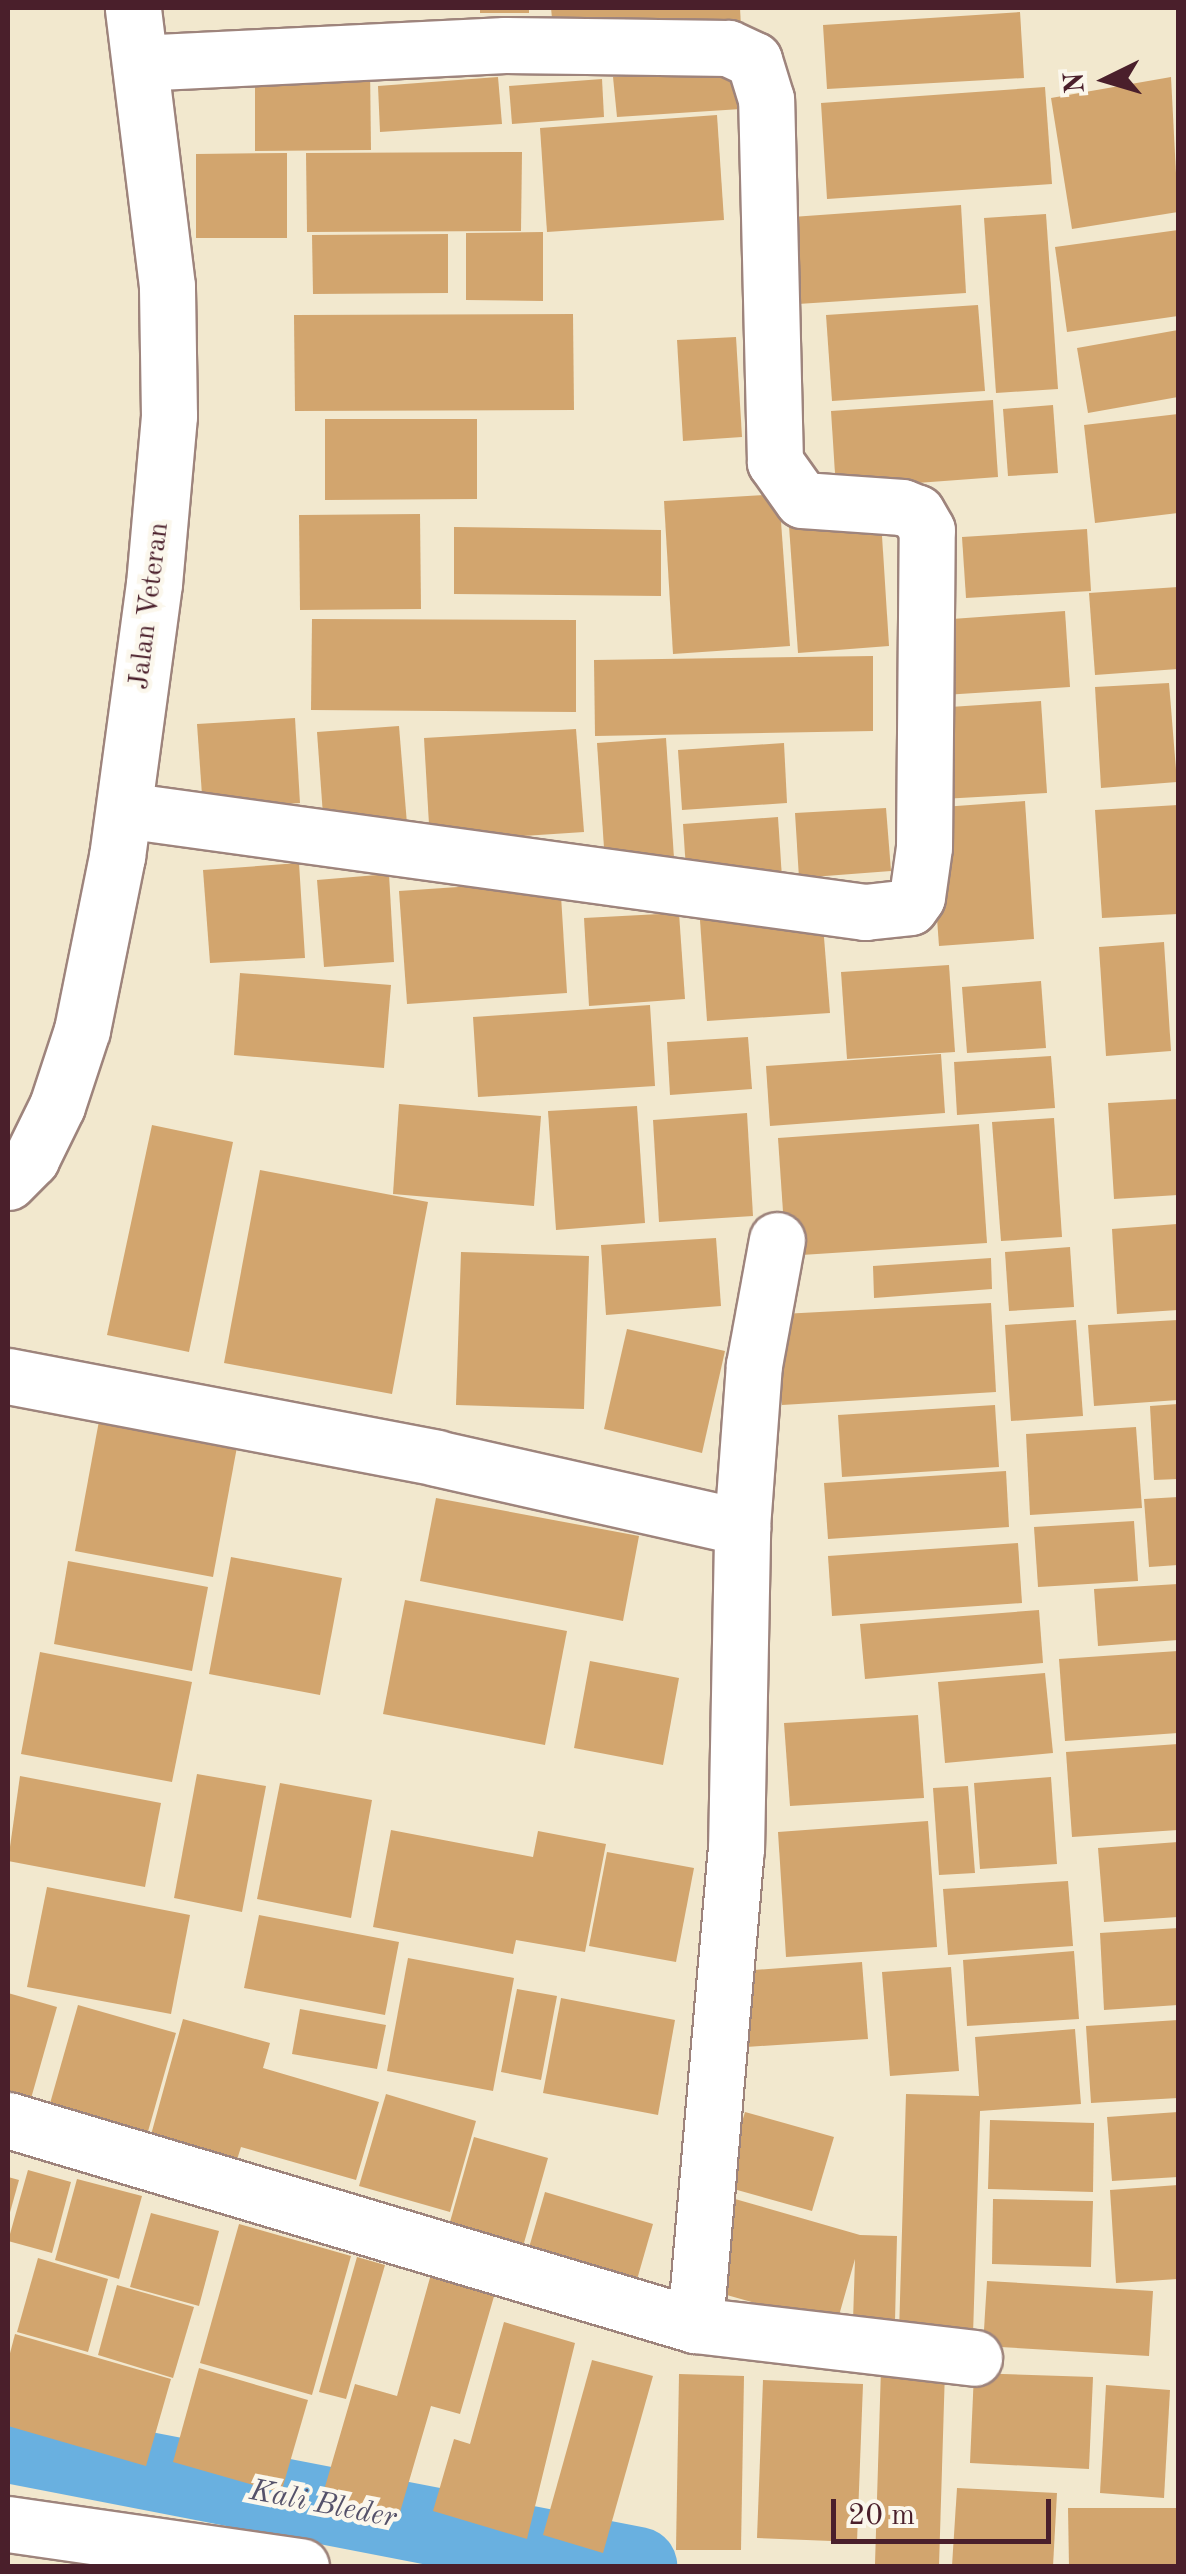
<!DOCTYPE html>
<style>
body{margin:0}
#map{position:relative;width:1186px;height:2574px;overflow:hidden;background:#f2e8ce;font-family:"Old Standard TT",serif}
div>[style]{position:absolute}
[style*='--x']{left:calc(var(--x)*1px);top:calc(var(--y)*1px);width:calc(var(--w)*1px);rotate:calc(var(--a)*1deg)}
.canal>*{height:78px;margin:-39px;padding:0 39px;transform-origin:39px;border-radius:39px;background:#69b0e0}
.building>*{inset:0;background:#d2a56e}
.roads{filter:drop-shadow(2px 0 #9e847c) drop-shadow(-2px 0 #9e847c) drop-shadow(0 2px #9e847c) drop-shadow(0 -2px #9e847c)}
.minor>*{height:55px;margin:-27.5px;padding:0 27.5px;transform-origin:27.5px;border-radius:27.5px;background:#fff}
.major>*{height:55px;margin:-27.5px;padding:0 27.5px;transform-origin:27.5px;border-radius:27.5px;background:#fff}
span{translate:-50% -50%;white-space:nowrap;text-align:center;line-height:1.15;-webkit-text-stroke:9px #fbf7ec;paint-order:stroke}
.street-label{font-size:28px;color:#4a1f2b}
.water-label{font-size:30px;color:#55526a;font-style:italic}
.frame{position:absolute;inset:0;border:10px solid #4a1f2b;pointer-events:none}
.north{position:absolute;left:1056px;top:30px;width:100px;height:100px;-webkit-text-stroke:8px #fbf7ec;paint-order:stroke;rotate:265deg;font-size:28px;font-weight:700;line-height:40px;text-align:center;color:#4a1f2b}
.north::after{content:'';display:block;margin:auto;width:35px;height:45px;background:#4a1f2b;clip-path:polygon(50% 0,100% 100%,50% 72%,0 100%)}
.scale{position:absolute;left:831px;top:2499px;width:220px;height:45px;box-sizing:border-box;border:5px solid #4a1f2b;border-top:0;padding-left:12px;font-size:30px;line-height:35px;white-space:nowrap;color:#4a1f2b;-webkit-text-stroke:8px #fbf7ec;paint-order:stroke}
</style>
<div id="map">
<div class="canal">
<i style="--x:8;--y:2444;--w:642;--a:10.96"></i>
</div>
<div class="building">
<i style="clip-path:polygon(480px 8px,529px 8px,529px 13px,480px 13px)"></i>
<i style="clip-path:polygon(551px 8px,740px 8px,741px 27px,554px 40px)"></i>
<i style="clip-path:polygon(1020px 12px,1024px 78px,827px 89px,823px 25px)"></i>
<i style="clip-path:polygon(255px 66px,370px 66px,371px 150px,255px 151px)"></i>
<i style="clip-path:polygon(738px 69px,741px 109px,617px 117px,613px 77px)"></i>
<i style="clip-path:polygon(498px 77px,502px 124px,380px 132px,378px 86px)"></i>
<i style="clip-path:polygon(1171px 77px,1178px 212px,1072px 229px,1051px 98px)"></i>
<i style="clip-path:polygon(602px 79px,604px 117px,512px 124px,509px 86px)"></i>
<i style="clip-path:polygon(1045px 87px,1052px 184px,827px 199px,821px 103px)"></i>
<i style="clip-path:polygon(717px 115px,724px 220px,547px 232px,540px 128px)"></i>
<i style="clip-path:polygon(522px 152px,521px 231px,307px 232px,306px 153px)"></i>
<i style="clip-path:polygon(287px 153px,287px 238px,196px 238px,196px 154px)"></i>
<i style="clip-path:polygon(961px 205px,966px 293px,798px 304px,792px 217px)"></i>
<i style="clip-path:polygon(1046px 214px,1058px 389px,996px 393px,984px 218px)"></i>
<i style="clip-path:polygon(1178px 230px,1178px 316px,1067px 332px,1055px 247px)"></i>
<i style="clip-path:polygon(543px 232px,543px 301px,466px 300px,466px 233px)"></i>
<i style="clip-path:polygon(448px 234px,448px 293px,313px 294px,312px 235px)"></i>
<i style="clip-path:polygon(978px 305px,985px 391px,832px 401px,826px 315px)"></i>
<i style="clip-path:polygon(573px 314px,574px 410px,295px 411px,294px 315px)"></i>
<i style="clip-path:polygon(1178px 330px,1178px 397px,1088px 413px,1077px 348px)"></i>
<i style="clip-path:polygon(736px 337px,742px 437px,683px 441px,677px 340px)"></i>
<i style="clip-path:polygon(993px 400px,998px 477px,836px 489px,831px 411px)"></i>
<i style="clip-path:polygon(1053px 405px,1058px 473px,1008px 476px,1003px 409px)"></i>
<i style="clip-path:polygon(1178px 414px,1178px 513px,1095px 523px,1084px 425px)"></i>
<i style="clip-path:polygon(325px 419px,477px 419px,477px 499px,325px 500px)"></i>
<i style="clip-path:polygon(779px 494px,790px 646px,673px 654px,664px 501px)"></i>
<i style="clip-path:polygon(420px 514px,421px 609px,300px 610px,299px 515px)"></i>
<i style="clip-path:polygon(881px 520px,889px 646px,798px 653px,789px 526px)"></i>
<i style="clip-path:polygon(454px 527px,661px 530px,661px 596px,454px 594px)"></i>
<i style="clip-path:polygon(1087px 529px,1091px 591px,966px 598px,962px 537px)"></i>
<i style="clip-path:polygon(1178px 587px,1178px 669px,1095px 675px,1089px 593px)"></i>
<i style="clip-path:polygon(1065px 611px,1070px 687px,944px 695px,938px 620px)"></i>
<i style="clip-path:polygon(312px 619px,576px 620px,576px 712px,311px 710px)"></i>
<i style="clip-path:polygon(873px 656px,873px 731px,595px 736px,594px 660px)"></i>
<i style="clip-path:polygon(1169px 683px,1177px 782px,1101px 788px,1095px 687px)"></i>
<i style="clip-path:polygon(1041px 701px,1047px 793px,942px 799px,935px 708px)"></i>
<i style="clip-path:polygon(295px 718px,300px 803px,203px 809px,197px 724px)"></i>
<i style="clip-path:polygon(399px 726px,407px 824px,324px 829px,317px 732px)"></i>
<i style="clip-path:polygon(576px 729px,584px 832px,430px 842px,424px 738px)"></i>
<i style="clip-path:polygon(666px 738px,674px 858px,605px 863px,597px 743px)"></i>
<i style="clip-path:polygon(784px 743px,787px 803px,682px 810px,678px 750px)"></i>
<i style="clip-path:polygon(1025px 801px,1034px 939px,939px 946px,929px 808px)"></i>
<i style="clip-path:polygon(1178px 805px,1178px 914px,1102px 918px,1095px 810px)"></i>
<i style="clip-path:polygon(886px 808px,891px 871px,799px 878px,795px 813px)"></i>
<i style="clip-path:polygon(778px 817px,782px 878px,687px 885px,683px 824px)"></i>
<i style="clip-path:polygon(299px 863px,305px 958px,210px 963px,203px 870px)"></i>
<i style="clip-path:polygon(389px 874px,394px 962px,324px 967px,317px 880px)"></i>
<i style="clip-path:polygon(560px 880px,567px 993px,407px 1004px,399px 891px)"></i>
<i style="clip-path:polygon(822px 912px,830px 1013px,707px 1021px,700px 920px)"></i>
<i style="clip-path:polygon(679px 913px,685px 999px,589px 1006px,584px 918px)"></i>
<i style="clip-path:polygon(1164px 942px,1171px 1051px,1106px 1056px,1099px 947px)"></i>
<i style="clip-path:polygon(949px 965px,955px 1052px,847px 1059px,841px 972px)"></i>
<i style="clip-path:polygon(240px 973px,391px 985px,384px 1068px,234px 1055px)"></i>
<i style="clip-path:polygon(1041px 981px,1046px 1048px,967px 1053px,962px 987px)"></i>
<i style="clip-path:polygon(650px 1005px,655px 1086px,478px 1097px,473px 1017px)"></i>
<i style="clip-path:polygon(748px 1037px,752px 1089px,670px 1095px,667px 1042px)"></i>
<i style="clip-path:polygon(941px 1054px,945px 1113px,770px 1126px,766px 1066px)"></i>
<i style="clip-path:polygon(1051px 1056px,1055px 1108px,957px 1115px,954px 1062px)"></i>
<i style="clip-path:polygon(1178px 1099px,1178px 1195px,1114px 1199px,1108px 1103px)"></i>
<i style="clip-path:polygon(399px 1104px,541px 1116px,534px 1206px,393px 1194px)"></i>
<i style="clip-path:polygon(637px 1106px,645px 1223px,556px 1230px,548px 1111px)"></i>
<i style="clip-path:polygon(747px 1113px,753px 1216px,659px 1222px,653px 1120px)"></i>
<i style="clip-path:polygon(1054px 1118px,1062px 1237px,1001px 1241px,992px 1122px)"></i>
<i style="clip-path:polygon(979px 1124px,987px 1243px,786px 1256px,778px 1138px)"></i>
<i style="clip-path:polygon(152px 1125px,233px 1142px,189px 1352px,107px 1335px)"></i>
<i style="clip-path:polygon(260px 1170px,428px 1202px,392px 1394px,224px 1363px)"></i>
<i style="clip-path:polygon(1177px 1224px,1178px 1310px,1117px 1314px,1112px 1229px)"></i>
<i style="clip-path:polygon(716px 1238px,721px 1306px,606px 1315px,601px 1245px)"></i>
<i style="clip-path:polygon(1070px 1247px,1074px 1307px,1009px 1311px,1005px 1252px)"></i>
<i style="clip-path:polygon(461px 1252px,589px 1256px,584px 1409px,456px 1405px)"></i>
<i style="clip-path:polygon(991px 1258px,992px 1289px,874px 1298px,873px 1266px)"></i>
<i style="clip-path:polygon(991px 1303px,996px 1392px,782px 1405px,782px 1314px)"></i>
<i style="clip-path:polygon(1076px 1320px,1083px 1416px,1011px 1421px,1005px 1325px)"></i>
<i style="clip-path:polygon(1178px 1320px,1178px 1400px,1094px 1406px,1088px 1325px)"></i>
<i style="clip-path:polygon(627px 1329px,725px 1351px,702px 1453px,604px 1429px)"></i>
<i style="clip-path:polygon(1178px 1404px,1178px 1479px,1154px 1480px,1150px 1406px)"></i>
<i style="clip-path:polygon(995px 1405px,999px 1467px,842px 1477px,838px 1415px)"></i>
<i style="clip-path:polygon(101px 1410px,239px 1436px,213px 1577px,75px 1551px)"></i>
<i style="clip-path:polygon(1136px 1427px,1142px 1508px,1030px 1515px,1026px 1434px)"></i>
<i style="clip-path:polygon(1006px 1471px,1009px 1527px,828px 1539px,824px 1483px)"></i>
<i style="clip-path:polygon(1178px 1497px,1178px 1565px,1149px 1567px,1144px 1499px)"></i>
<i style="clip-path:polygon(436px 1498px,639px 1536px,623px 1621px,420px 1581px)"></i>
<i style="clip-path:polygon(1134px 1521px,1138px 1581px,1038px 1587px,1034px 1527px)"></i>
<i style="clip-path:polygon(1018px 1543px,1022px 1603px,832px 1616px,828px 1556px)"></i>
<i style="clip-path:polygon(231px 1557px,342px 1578px,320px 1695px,209px 1674px)"></i>
<i style="clip-path:polygon(68px 1561px,208px 1587px,192px 1671px,54px 1644px)"></i>
<i style="clip-path:polygon(1178px 1584px,1178px 1640px,1098px 1646px,1094px 1589px)"></i>
<i style="clip-path:polygon(405px 1600px,567px 1631px,545px 1745px,383px 1714px)"></i>
<i style="clip-path:polygon(1039px 1610px,1043px 1663px,865px 1679px,860px 1624px)"></i>
<i style="clip-path:polygon(1178px 1651px,1178px 1733px,1065px 1741px,1059px 1659px)"></i>
<i style="clip-path:polygon(40px 1652px,192px 1682px,172px 1782px,21px 1754px)"></i>
<i style="clip-path:polygon(590px 1661px,679px 1678px,663px 1765px,574px 1748px)"></i>
<i style="clip-path:polygon(1045px 1673px,1053px 1753px,945px 1763px,938px 1682px)"></i>
<i style="clip-path:polygon(918px 1715px,924px 1798px,790px 1806px,784px 1723px)"></i>
<i style="clip-path:polygon(1178px 1744px,1178px 1830px,1072px 1837px,1066px 1752px)"></i>
<i style="clip-path:polygon(197px 1774px,266px 1786px,242px 1912px,174px 1898px)"></i>
<i style="clip-path:polygon(20px 1776px,161px 1803px,145px 1887px,8px 1861px)"></i>
<i style="clip-path:polygon(1051px 1777px,1057px 1864px,980px 1869px,974px 1783px)"></i>
<i style="clip-path:polygon(280px 1783px,372px 1800px,351px 1918px,257px 1899px)"></i>
<i style="clip-path:polygon(968px 1786px,975px 1873px,939px 1875px,933px 1788px)"></i>
<i style="clip-path:polygon(928px 1821px,937px 1947px,786px 1957px,778px 1832px)"></i>
<i style="clip-path:polygon(391px 1830px,533px 1857px,538px 1831px,606px 1844px,585px 1952px,516px 1940px,513px 1954px,373px 1927px)"></i>
<i style="clip-path:polygon(1178px 1842px,1178px 1917px,1104px 1922px,1098px 1848px)"></i>
<i style="clip-path:polygon(607px 1852px,694px 1868px,676px 1962px,589px 1946px)"></i>
<i style="clip-path:polygon(1068px 1881px,1073px 1946px,948px 1955px,943px 1889px)"></i>
<i style="clip-path:polygon(47px 1887px,190px 1915px,171px 2014px,27px 1987px)"></i>
<i style="clip-path:polygon(259px 1915px,399px 1942px,385px 2015px,244px 1988px)"></i>
<i style="clip-path:polygon(1178px 1928px,1178px 2005px,1104px 2010px,1100px 1933px)"></i>
<i style="clip-path:polygon(1074px 1951px,1079px 2019px,967px 2026px,963px 1960px)"></i>
<i style="clip-path:polygon(408px 1958px,514px 1978px,493px 2091px,387px 2071px)"></i>
<i style="clip-path:polygon(862px 1962px,868px 2039px,746px 2047px,741px 1971px)"></i>
<i style="clip-path:polygon(951px 1967px,959px 2071px,890px 2076px,882px 1972px)"></i>
<i style="clip-path:polygon(517px 1989px,557px 1996px,541px 2080px,501px 2072px)"></i>
<i style="clip-path:polygon(8px 1993px,57px 2007px,28px 2109px,8px 2103px)"></i>
<i style="clip-path:polygon(561px 1998px,675px 2020px,658px 2115px,543px 2093px)"></i>
<i style="clip-path:polygon(78px 2005px,176px 2033px,143px 2149px,45px 2121px)"></i>
<i style="clip-path:polygon(300px 2009px,386px 2025px,377px 2069px,292px 2054px)"></i>
<i style="clip-path:polygon(183px 2019px,270px 2043px,263px 2068px,379px 2102px,356px 2180px,241px 2147px,235px 2166px,149px 2142px)"></i>
<i style="clip-path:polygon(1178px 2020px,1178px 2098px,1091px 2103px,1086px 2026px)"></i>
<i style="clip-path:polygon(1075px 2029px,1081px 2104px,980px 2111px,973px 2335px,899px 2333px,906px 2094px,979px 2096px,975px 2037px)"></i>
<i style="clip-path:polygon(386px 2094px,476px 2121px,450px 2212px,359px 2186px)"></i>
<i style="clip-path:polygon(745px 2112px,834px 2137px,812px 2211px,723px 2186px)"></i>
<i style="clip-path:polygon(1178px 2112px,1178px 2177px,1112px 2181px,1107px 2117px)"></i>
<i style="clip-path:polygon(990px 2120px,1094px 2123px,1093px 2192px,988px 2189px)"></i>
<i style="clip-path:polygon(474px 2137px,548px 2158px,520px 2257px,446px 2236px)"></i>
<i style="clip-path:polygon(28px 2170px,71px 2182px,52px 2253px,8px 2241px)"></i>
<i style="clip-path:polygon(8px 2177px,19px 2180px,9px 2216px,8px 2215px)"></i>
<i style="clip-path:polygon(77px 2179px,142px 2196px,119px 2279px,55px 2260px)"></i>
<i style="clip-path:polygon(1178px 2185px,1178px 2279px,1116px 2283px,1110px 2190px)"></i>
<i style="clip-path:polygon(545px 2192px,653px 2224px,634px 2290px,526px 2258px)"></i>
<i style="clip-path:polygon(735px 2199px,860px 2235px,897px 2236px,895px 2322px,853px 2321px,855px 2259px,836px 2326px,709px 2290px)"></i>
<i style="clip-path:polygon(993px 2199px,1093px 2201px,1091px 2267px,992px 2264px)"></i>
<i style="clip-path:polygon(151px 2213px,219px 2231px,199px 2306px,130px 2287px)"></i>
<i style="clip-path:polygon(239px 2224px,351px 2256px,312px 2395px,200px 2363px)"></i>
<i style="clip-path:polygon(357px 2257px,385px 2265px,346px 2399px,319px 2392px)"></i>
<i style="clip-path:polygon(38px 2258px,108px 2279px,88px 2352px,17px 2332px)"></i>
<i style="clip-path:polygon(433px 2267px,497px 2286px,460px 2414px,431px 2406px,398px 2519px,322px 2497px,355px 2384px,397px 2396px)"></i>
<i style="clip-path:polygon(987px 2281px,1153px 2291px,1149px 2356px,983px 2346px)"></i>
<i style="clip-path:polygon(117px 2285px,194px 2307px,173px 2378px,98px 2355px)"></i>
<i style="clip-path:polygon(504px 2322px,575px 2343px,527px 2539px,433px 2511px,454px 2439px,470px 2444px)"></i>
<i style="clip-path:polygon(15px 2334px,171px 2379px,146px 2466px,8px 2426px,8px 2361px)"></i>
<i style="clip-path:polygon(592px 2360px,653px 2376px,603px 2553px,543px 2535px)"></i>
<i style="clip-path:polygon(199px 2368px,308px 2400px,281px 2493px,173px 2462px)"></i>
<i style="clip-path:polygon(881px 2368px,945px 2370px,939px 2566px,875px 2564px)"></i>
<i style="clip-path:polygon(974px 2373px,1093px 2377px,1089px 2469px,970px 2463px)"></i>
<i style="clip-path:polygon(679px 2374px,744px 2376px,741px 2550px,676px 2550px)"></i>
<i style="clip-path:polygon(763px 2380px,863px 2384px,857px 2542px,757px 2538px)"></i>
<i style="clip-path:polygon(1106px 2385px,1170px 2390px,1164px 2498px,1100px 2493px)"></i>
<i style="clip-path:polygon(957px 2488px,1057px 2493px,1053px 2566px,952px 2566px)"></i>
<i style="clip-path:polygon(1068px 2508px,1178px 2508px,1178px 2566px,1069px 2566px)"></i>
</div>
<div class="roads">
<div class="minor">
<i style="--x:124;--y:810;--w:748;--a:7.84"></i>
<i style="--x:865;--y:912;--w:45;--a:-6.3"></i>
<i style="--x:910;--y:907;--w:12;--a:-55"></i>
<i style="--x:917;--y:897;--w:50;--a:-82"></i>
<i style="--x:924;--y:847;--w:317;--a:-89.5"></i>
<i style="--x:927;--y:530;--w:20;--a:-120"></i>
<i style="--x:917;--y:513;--w:16;--a:-158"></i>
<i style="--x:902;--y:507;--w:100;--a:-176"></i>
<i style="--x:802;--y:500;--w:47;--a:-125.4"></i>
<i style="--x:775;--y:462;--w:363;--a:-91.4"></i>
<i style="--x:766;--y:99;--w:41;--a:-107.1"></i>
<i style="--x:754;--y:60;--w:29;--a:-155"></i>
<i style="--x:728;--y:48;--w:223;--a:-179.2"></i>
<i style="--x:505;--y:45;--w:363;--a:177.2"></i>
<i style="--x:8;--y:1376;--w:436;--a:10.8"></i>
<i style="--x:436;--y:1458;--w:314;--a:12.7"></i>
<i style="--x:8;--y:2120;--w:717;--a:16.62"></i>
<i style="--x:695;--y:2325;--w:281;--a:6.7"></i>
<i style="--x:695;--y:2325;--w:476;--a:-85.1"></i>
<i style="--x:736;--y:1851;--w:324;--a:-88.9"></i>
<i style="--x:742;--y:1527;--w:162;--a:-85.8"></i>
<i style="--x:754;--y:1365;--w:127;--a:-79.6"></i>
<i style="--x:8;--y:2524;--w:296;--a:8.2"></i>
</div>
<div class="major">
<i style="--x:8;--y:1182;--w:33;--a:-45"></i>
<i style="--x:31;--y:1159;--w:59;--a:-63.9"></i>
<i style="--x:57;--y:1106;--w:80;--a:-71.8"></i>
<i style="--x:82;--y:1030;--w:177;--a:-78.6"></i>
<i style="--x:117;--y:857;--w:275;--a:-82.3"></i>
<i style="--x:154;--y:584;--w:169;--a:-84.9"></i>
<i style="--x:169;--y:416;--w:130;--a:-90.9"></i>
<i style="--x:167;--y:286;--w:280;--a:-97"></i>
</div>
</div>
<div class="street-label">
<span style="left:150px;top:606px;rotate:-83deg">Jalan Veteran</span>
</div>
<div class="water-label">
<span style="left:323px;top:2505px;rotate:11deg">Kali Bleder</span>
</div>
<div class="frame"></div>
<div class="north">N</div>
<div class="scale">20 m</div>
</div>
